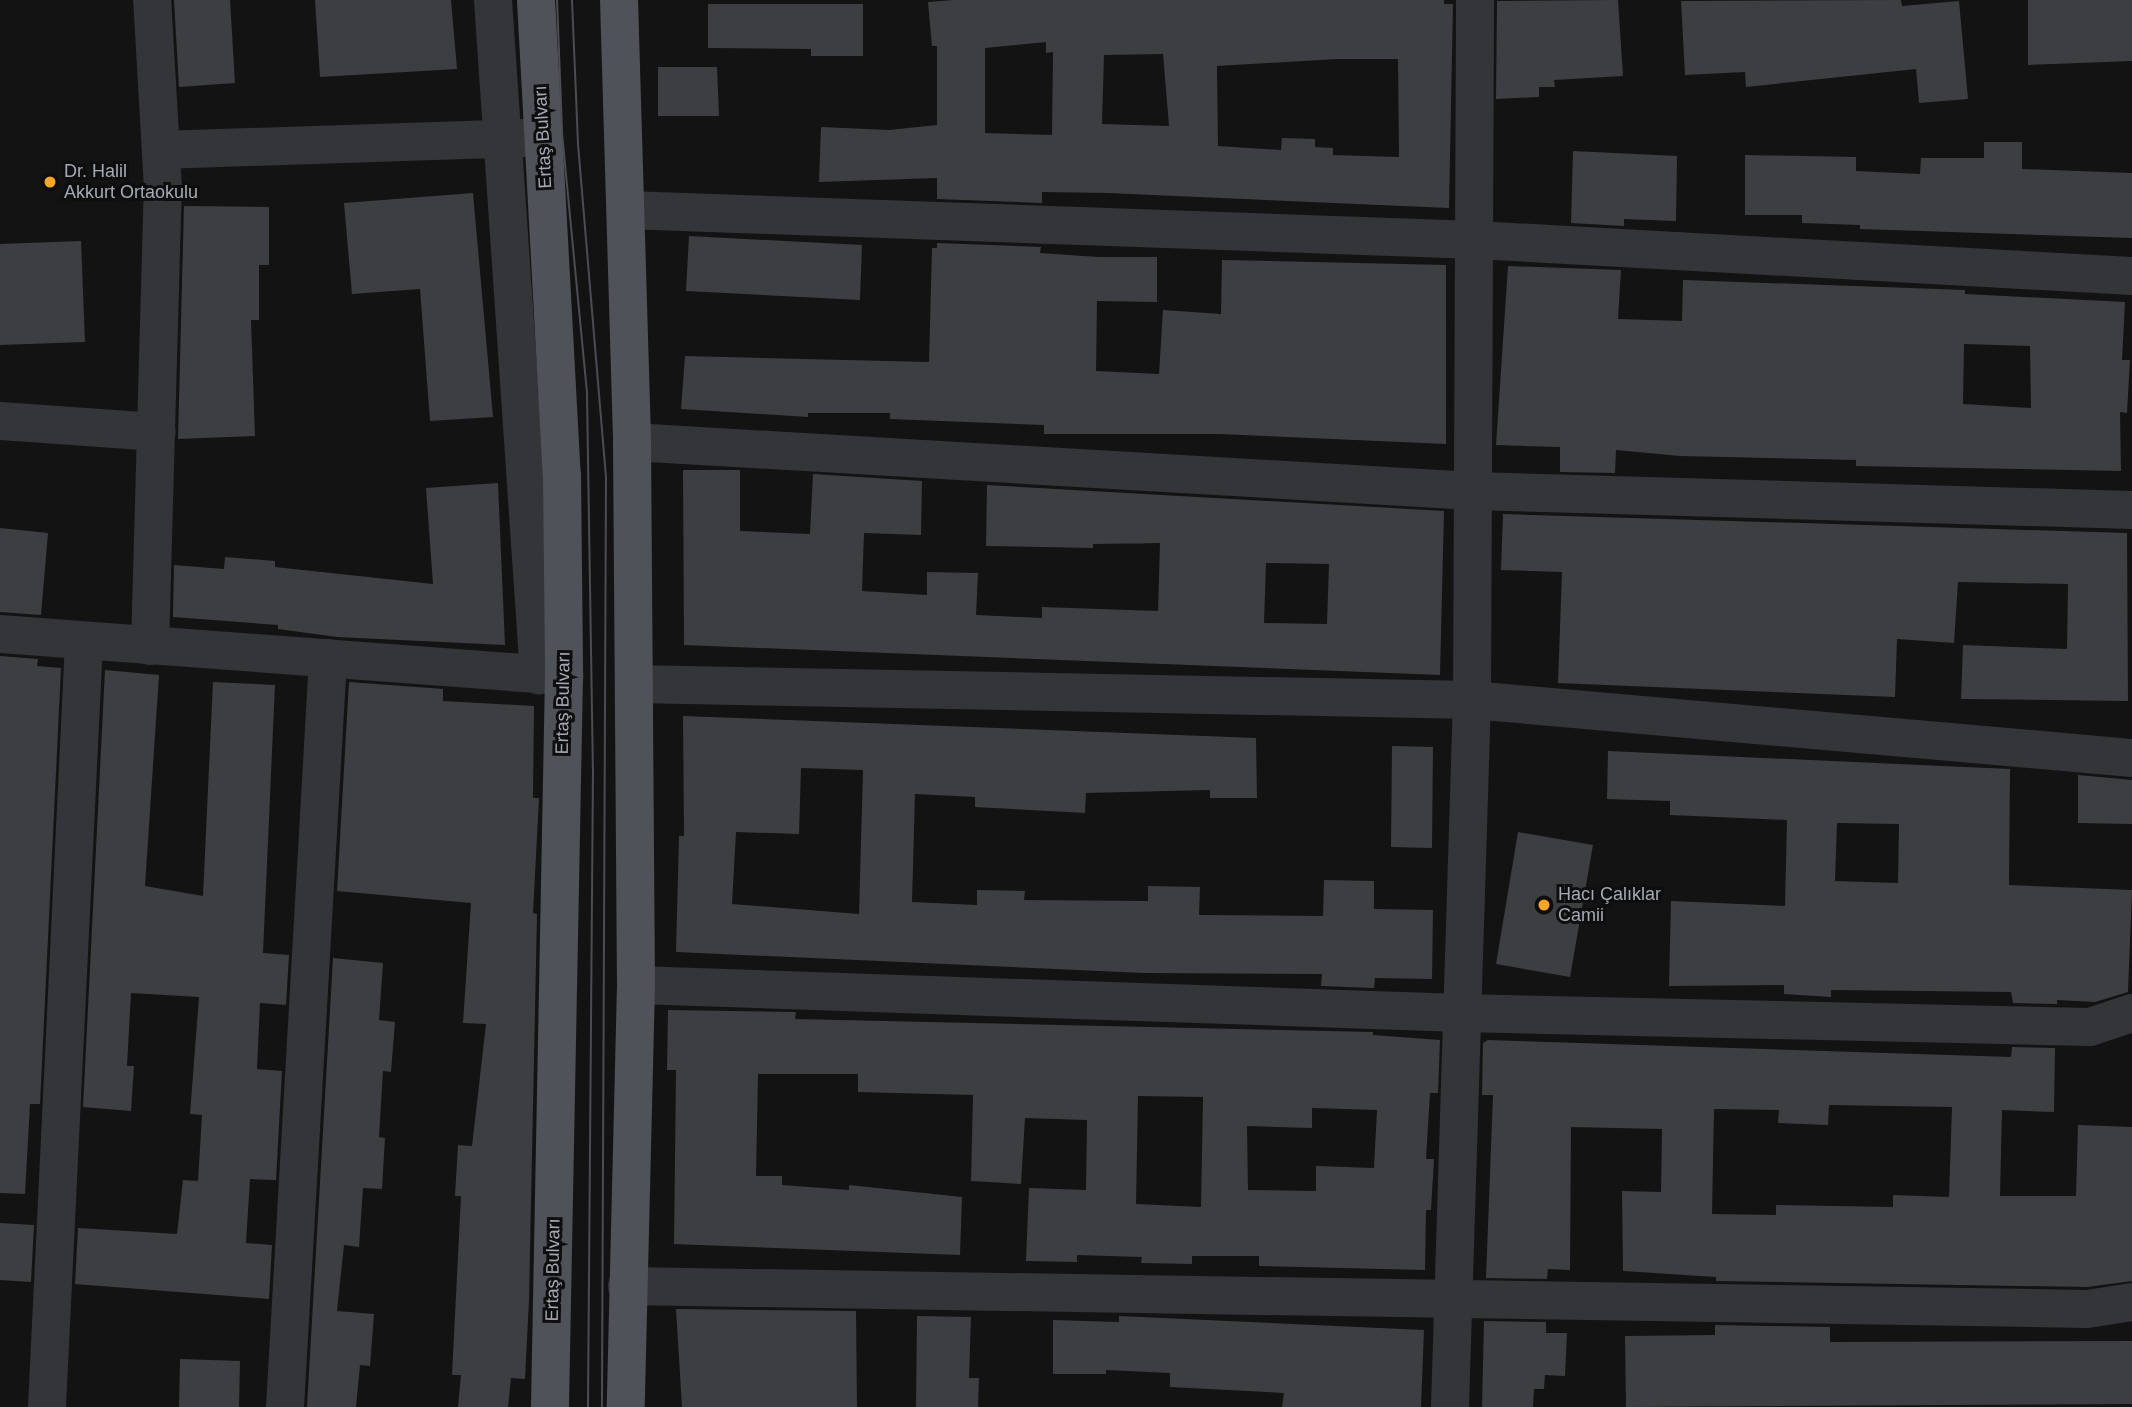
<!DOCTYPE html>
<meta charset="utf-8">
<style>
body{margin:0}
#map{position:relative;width:2132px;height:1407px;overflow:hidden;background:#131314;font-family:Arial,sans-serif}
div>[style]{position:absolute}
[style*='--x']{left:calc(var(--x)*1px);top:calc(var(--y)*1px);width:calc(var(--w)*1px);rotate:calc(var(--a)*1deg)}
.building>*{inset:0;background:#3d3e41}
.street>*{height:38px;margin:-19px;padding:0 19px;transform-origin:19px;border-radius:19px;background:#343539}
.primary>*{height:38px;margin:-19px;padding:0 19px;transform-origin:19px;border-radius:19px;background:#4f5258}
.tram>*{height:2px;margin:-1px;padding:0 1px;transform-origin:1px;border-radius:1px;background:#4b4d52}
.dots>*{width:19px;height:19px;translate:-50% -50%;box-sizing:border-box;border:4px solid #0e0e0f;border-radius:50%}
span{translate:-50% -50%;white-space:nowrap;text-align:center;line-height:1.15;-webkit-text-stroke:6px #0e0e0f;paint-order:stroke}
.street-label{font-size:18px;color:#a4aab5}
.poi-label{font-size:18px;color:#a4aab5}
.left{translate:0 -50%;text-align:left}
</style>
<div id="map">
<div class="building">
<i style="clip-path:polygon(174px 0,230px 0,235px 83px,179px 87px)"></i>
<i style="clip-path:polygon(315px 0,451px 0,457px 69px,320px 77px)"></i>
<i style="clip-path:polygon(evenodd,954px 0,1444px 0,1444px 4px,1453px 4px,1449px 208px,1108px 193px,1042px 192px,1042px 203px,937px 199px,937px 178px,819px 182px,821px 127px,889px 130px,937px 125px,937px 46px,932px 46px,928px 2px,954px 0,1046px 42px,1046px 53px,1053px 52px,1052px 135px,985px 133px,985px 48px,1046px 42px,954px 0,1163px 54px,1169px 126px,1102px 124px,1104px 55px,1163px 54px,954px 0,1337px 59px,1398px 59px,1399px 157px,1333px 155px,1333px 148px,1315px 147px,1315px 139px,1282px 138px,1281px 150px,1218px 146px,1217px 66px,1337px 59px)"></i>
<i style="clip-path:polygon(1618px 0,1623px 76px,1554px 80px,1555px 87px,1539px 87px,1539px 97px,1496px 99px,1497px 1px)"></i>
<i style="clip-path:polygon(1901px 0,1902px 6px,1959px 1px,1968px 99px,1919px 103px,1916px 69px,1746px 87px,1745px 72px,1685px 75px,1681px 1px)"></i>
<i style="clip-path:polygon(2028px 0,2132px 0,2132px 61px,2028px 65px)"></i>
<i style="clip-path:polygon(708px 4px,863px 4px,863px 56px,811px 56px,811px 49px,708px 48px)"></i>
<i style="clip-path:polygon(658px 67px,717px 67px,719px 116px,658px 116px)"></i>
<i style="clip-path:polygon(1984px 142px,2022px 142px,2022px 169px,2132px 173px,2132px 238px,1860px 229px,1860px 225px,1802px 223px,1802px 215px,1745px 215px,1745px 155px,1856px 157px,1856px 171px,1920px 174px,1921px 158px,1984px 158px)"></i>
<i style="clip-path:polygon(1573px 151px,1677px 156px,1676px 221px,1624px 219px,1624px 226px,1571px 223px)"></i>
<i style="clip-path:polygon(473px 193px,493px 417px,430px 421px,420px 289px,352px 294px,344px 203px)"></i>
<i style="clip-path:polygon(184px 206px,269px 207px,269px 265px,259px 265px,259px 320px,251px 320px,255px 436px,178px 439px)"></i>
<i style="clip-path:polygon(689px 236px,862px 245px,860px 300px,686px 291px)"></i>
<i style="clip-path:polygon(81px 241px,85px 342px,0 345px,0 244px)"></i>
<i style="clip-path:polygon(937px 243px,1041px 247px,1040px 253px,1098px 257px,1157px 257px,1157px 302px,1097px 301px,1096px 371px,1159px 374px,1163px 310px,1221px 314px,1222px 260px,1446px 265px,1446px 444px,1219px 434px,1044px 434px,1044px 425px,890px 419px,890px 413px,808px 413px,808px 417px,681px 409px,685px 356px,929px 362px,932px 248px,937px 248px)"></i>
<i style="clip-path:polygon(evenodd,1508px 266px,1621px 270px,1618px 319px,1682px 321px,1683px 280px,1965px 290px,1965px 294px,2125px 302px,2122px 360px,2130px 360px,2127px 413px,2120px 412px,2121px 471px,1856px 466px,1856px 460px,1680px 456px,1616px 450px,1615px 473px,1560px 472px,1560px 447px,1496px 445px,1508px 266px,1964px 344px,2030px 346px,2031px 408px,1963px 404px,1964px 344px)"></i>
<i style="clip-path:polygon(evenodd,683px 470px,740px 470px,740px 531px,810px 534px,813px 474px,922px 481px,921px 535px,864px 533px,862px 591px,927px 595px,927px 572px,978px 573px,976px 615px,1042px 618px,1042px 607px,1158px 611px,1160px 543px,1093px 544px,1093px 548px,986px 546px,987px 485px,1444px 511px,1440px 675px,684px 645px,683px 470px,1266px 563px,1329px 564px,1327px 624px,1264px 623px,1266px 563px)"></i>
<i style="clip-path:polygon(498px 483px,505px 645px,337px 637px,278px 629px,278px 625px,173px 617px,174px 565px,224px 569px,225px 557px,275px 561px,275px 567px,433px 584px,426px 488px)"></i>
<i style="clip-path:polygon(1503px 514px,2127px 533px,2128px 701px,1961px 699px,1963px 645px,2067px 649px,2068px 584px,1958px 582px,1954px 643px,1897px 639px,1895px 697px,1558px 683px,1562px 572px,1501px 570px)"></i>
<i style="clip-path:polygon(0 528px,48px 533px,41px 615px,0 612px)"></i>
<i style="clip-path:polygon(0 656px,38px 659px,37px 666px,61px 668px,40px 1104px,30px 1104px,25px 1194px,0 1193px)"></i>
<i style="clip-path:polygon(105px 670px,159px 675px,145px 886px,203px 896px,213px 682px,275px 685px,263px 953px,289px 955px,286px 1005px,260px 1003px,257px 1069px,282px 1071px,276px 1180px,250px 1179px,246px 1243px,272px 1245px,269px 1299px,75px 1284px,78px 1228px,177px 1234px,183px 1180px,198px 1181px,202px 1115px,190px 1114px,199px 997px,131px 993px,127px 1066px,134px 1066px,131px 1111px,83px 1107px)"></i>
<i style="clip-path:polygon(349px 682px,443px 689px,443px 701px,534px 706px,533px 798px,539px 798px,533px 913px,537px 914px,529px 1300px,525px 1379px,511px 1378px,508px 1407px,458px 1407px,461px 1375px,452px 1375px,461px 1196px,455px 1196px,458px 1145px,472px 1146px,486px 1024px,463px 1023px,471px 903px,337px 891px)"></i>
<i style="clip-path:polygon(evenodd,683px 716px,1256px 738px,1257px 798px,1210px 798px,1210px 790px,1086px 793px,1085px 813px,975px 807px,975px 797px,915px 794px,912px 902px,977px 905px,977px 890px,1025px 891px,1024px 900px,1148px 901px,1148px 886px,1200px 887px,1199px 915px,1323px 916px,1324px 880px,1374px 881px,1374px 909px,1433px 910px,1432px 979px,1375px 978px,1374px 988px,1321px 986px,1322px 974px,1144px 973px,676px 952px,679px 836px,684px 836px,683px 716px,801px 768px,863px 770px,859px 914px,732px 904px,736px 832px,799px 834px,801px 768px)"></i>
<i style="clip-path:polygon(1392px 746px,1433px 747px,1432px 848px,1391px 847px)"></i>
<i style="clip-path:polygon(evenodd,1608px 751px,2010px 769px,2009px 885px,2132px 890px,2128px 992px,2095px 1002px,2057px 1000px,2057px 1004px,2013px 1003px,2011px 992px,1831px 990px,1831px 997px,1784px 994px,1784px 985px,1669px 986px,1671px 901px,1785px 906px,1787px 820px,1670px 815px,1670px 801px,1607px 799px,1608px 751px,1837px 823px,1899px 824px,1898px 883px,1835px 881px,1837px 823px)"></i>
<i style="clip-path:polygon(2078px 775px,2132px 780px,2132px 824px,2078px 823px)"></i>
<i style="clip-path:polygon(1518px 832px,1593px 845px,1570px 977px,1496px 964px)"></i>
<i style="clip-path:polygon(333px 958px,383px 963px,379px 1020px,395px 1022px,391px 1072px,383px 1071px,379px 1137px,385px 1138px,382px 1189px,363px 1188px,359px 1247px,344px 1245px,337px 1311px,374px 1314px,370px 1366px,360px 1365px,356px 1407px,307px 1407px)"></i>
<i style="clip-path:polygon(evenodd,668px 1010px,796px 1012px,795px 1019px,1373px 1032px,1373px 1035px,1440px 1040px,1438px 1093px,1430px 1093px,1426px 1159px,1434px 1159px,1431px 1210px,1426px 1210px,1425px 1270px,1259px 1266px,1259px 1256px,1192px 1256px,1192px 1264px,1141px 1263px,1142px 1257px,1077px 1255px,1077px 1262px,1026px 1261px,1029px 1188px,1086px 1190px,1087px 1120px,1025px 1118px,1021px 1184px,971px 1181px,973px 1095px,858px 1092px,858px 1074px,758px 1074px,756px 1176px,782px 1176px,782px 1185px,849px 1190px,849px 1185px,962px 1197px,960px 1255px,674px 1244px,676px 1070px,667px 1070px,668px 1010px,1138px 1096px,1203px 1097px,1201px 1207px,1136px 1204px,1138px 1096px,668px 1010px,1312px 1108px,1377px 1110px,1374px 1168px,1316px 1166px,1316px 1191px,1248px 1190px,1247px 1126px,1312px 1128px,1312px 1108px)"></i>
<i style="clip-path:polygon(evenodd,1488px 1040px,2011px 1057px,2012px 1047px,2055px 1048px,2054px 1112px,2002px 1110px,2000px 1196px,2076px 1196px,2078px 1125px,2132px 1127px,2132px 1281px,2087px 1287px,1716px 1281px,1716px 1277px,1623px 1271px,1622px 1191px,1661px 1192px,1662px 1129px,1571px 1127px,1570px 1270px,1548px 1269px,1547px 1279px,1486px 1278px,1493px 1095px,1482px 1095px,1483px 1043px,1488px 1040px,1829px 1105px,1952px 1107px,1949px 1197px,1893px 1195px,1893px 1207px,1776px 1205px,1776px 1215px,1712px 1214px,1714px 1109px,1779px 1110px,1778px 1123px,1828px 1125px,1829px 1105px)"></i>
<i style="clip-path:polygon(0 1223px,34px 1225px,31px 1282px,0 1280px)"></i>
<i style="clip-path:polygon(676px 1309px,856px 1311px,857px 1407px,682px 1407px)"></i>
<i style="clip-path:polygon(917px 1316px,971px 1317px,969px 1378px,979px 1378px,978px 1407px,916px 1407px)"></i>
<i style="clip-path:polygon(1119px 1316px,1424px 1330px,1421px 1407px,1282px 1407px,1284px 1393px,1170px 1387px,1170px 1373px,1106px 1370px,1106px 1374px,1053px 1374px,1053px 1320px,1119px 1322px)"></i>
<i style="clip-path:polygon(1484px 1321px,1546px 1322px,1546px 1333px,1567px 1333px,1565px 1376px,1545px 1375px,1544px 1389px,1534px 1389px,1533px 1407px,1482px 1407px)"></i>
<i style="clip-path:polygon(1715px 1325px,1830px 1327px,1830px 1342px,2132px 1341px,2132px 1404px,1626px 1407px,1625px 1336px,1715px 1335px)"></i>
<i style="clip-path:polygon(180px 1359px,240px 1361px,239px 1407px,179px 1407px)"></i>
</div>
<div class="street">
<i style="--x:493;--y:0;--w:677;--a:86.1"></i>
<i style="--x:161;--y:150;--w:369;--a:-1.9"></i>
<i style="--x:626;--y:210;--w:851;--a:2.02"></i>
<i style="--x:1476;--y:240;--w:657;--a:3.14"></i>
<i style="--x:0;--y:421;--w:157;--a:4"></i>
<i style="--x:632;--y:442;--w:842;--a:3.33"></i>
<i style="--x:1473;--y:491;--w:659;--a:1.65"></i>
<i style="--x:0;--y:634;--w:566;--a:4.26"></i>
<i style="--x:150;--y:646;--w:458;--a:-88.4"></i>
<i style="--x:163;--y:188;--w:188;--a:-93.3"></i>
<i style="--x:634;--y:684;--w:838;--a:1.09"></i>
<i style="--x:1472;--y:700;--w:663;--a:5.02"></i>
<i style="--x:636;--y:985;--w:825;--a:1.94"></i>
<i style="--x:1461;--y:1013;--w:629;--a:1.28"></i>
<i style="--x:2090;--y:1027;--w:44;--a:-18.4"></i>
<i style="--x:627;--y:1286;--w:1460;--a:0.9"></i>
<i style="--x:2087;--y:1309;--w:46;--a:-8.8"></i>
<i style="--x:47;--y:1407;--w:767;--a:-87.23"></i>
<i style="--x:285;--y:1407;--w:750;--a:-86.71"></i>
<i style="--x:1450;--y:1407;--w:707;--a:-88.22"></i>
<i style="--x:1472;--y:700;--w:700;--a:-89.75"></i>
</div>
<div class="primary">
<i style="--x:536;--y:0;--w:476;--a:86.9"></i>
<i style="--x:562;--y:475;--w:201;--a:89.4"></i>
<i style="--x:564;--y:676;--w:731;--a:91.1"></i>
<i style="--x:619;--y:0;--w:442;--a:88.3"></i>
<i style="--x:632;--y:442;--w:543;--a:89.58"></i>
<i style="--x:636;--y:985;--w:422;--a:91.4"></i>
</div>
<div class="tram">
<i style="--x:557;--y:0;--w:133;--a:87.8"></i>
<i style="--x:562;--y:133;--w:262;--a:84.5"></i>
<i style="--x:587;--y:394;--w:374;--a:89.1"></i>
<i style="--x:593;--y:768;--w:639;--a:90.45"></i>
<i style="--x:572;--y:0;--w:144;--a:87.6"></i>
<i style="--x:578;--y:144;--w:335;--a:85.2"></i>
<i style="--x:606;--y:478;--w:929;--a:90.25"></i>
</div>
<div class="dots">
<i style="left:50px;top:182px;background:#f4a62b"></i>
<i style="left:1544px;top:905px;background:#f4a62b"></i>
</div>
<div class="street-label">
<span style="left:543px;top:137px;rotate:-93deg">Ertaş Bulvarı</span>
<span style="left:563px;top:703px;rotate:-89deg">Ertaş Bulvarı</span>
<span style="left:553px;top:1270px;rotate:-89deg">Ertaş Bulvarı</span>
</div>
<div class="poi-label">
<span class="left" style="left:64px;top:182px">Dr. Halil<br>Akkurt Ortaokulu</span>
<span class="left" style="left:1558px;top:905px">Hacı Çalıklar<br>Camii</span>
</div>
</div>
